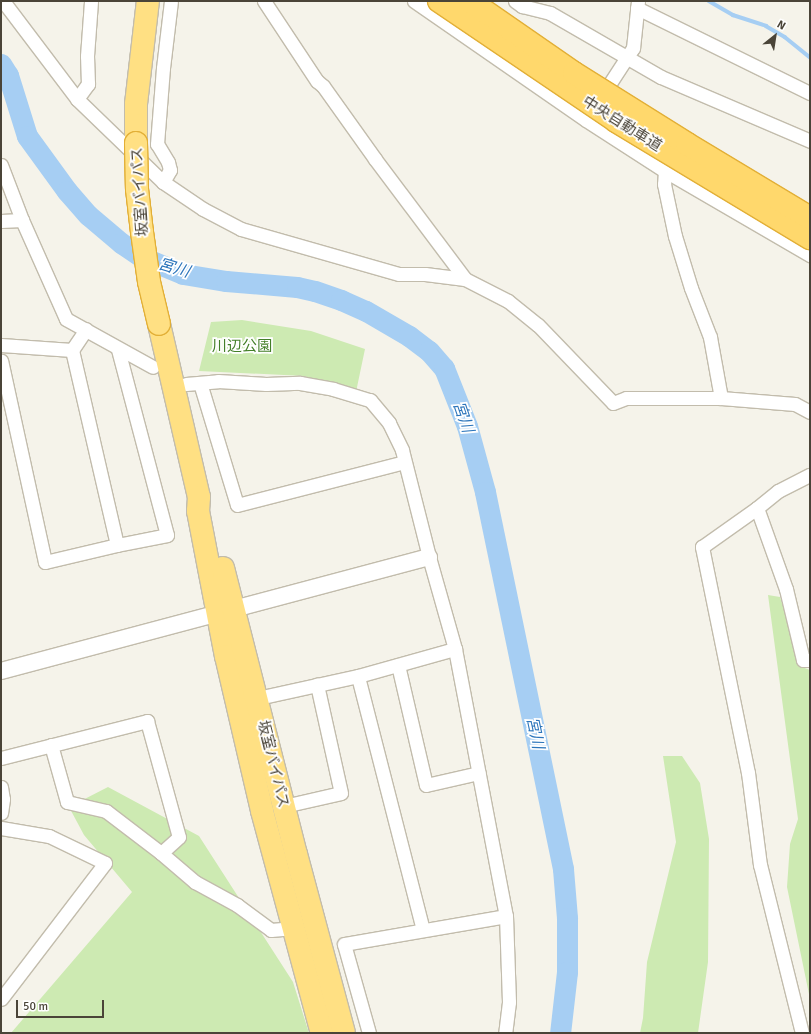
<!DOCTYPE html>
<meta charset="utf-8">
<style>
body{margin:0}
#map{position:relative;width:811px;height:1034px;overflow:hidden;background:#f5f3ea;font-family:Signika,"Noto Sans JP",sans-serif}
div>[style]{position:absolute}
[style*='--x']{left:calc(var(--x)*1px);top:calc(var(--y)*1px);width:calc(var(--w)*1px);rotate:calc(var(--a)*1deg)}
.green>*{inset:0;background:#cdeab2}
.stream>*{height:3.5px;margin:-1.75px;padding:0 1.75px;transform-origin:1.75px;border-radius:1.75px;background:#a6cef3}
.river>*{height:21px;margin:-10.5px;padding:0 10.5px;transform-origin:10.5px;border-radius:10.5px;background:#a6cef3}
.roads{filter:drop-shadow(1px 0 #c2bcac) drop-shadow(-1px 0 #c2bcac) drop-shadow(0 1px #c2bcac) drop-shadow(0 -1px #c2bcac)}
.minor>*{height:13px;margin:-6.5px;padding:0 6.5px;transform-origin:6.5px;border-radius:6.5px;background:#fff}
.tertiary>*{height:16px;margin:-8px;padding:0 8px;transform-origin:8px;border-radius:8px;background:#fff}
.trunk>*{height:22px;margin:-11px;padding:0 11px;transform-origin:11px;border-radius:11px;background:#ffe083}
.bridges{filter:drop-shadow(1px 0 #e2af37) drop-shadow(-1px 0 #e2af37) drop-shadow(0 1px #e2af37) drop-shadow(0 -1px #e2af37)}
.trunk-bridge>*{height:22px;margin:-11px;padding:0 11px;transform-origin:11px;border-radius:11px;background:#ffe083}
.motorway-bridge>*{height:22px;margin:-11px;padding:0 11px;transform-origin:11px;border-radius:11px;background:#ffd86c}
span{translate:-50% -50%;white-space:nowrap;text-align:center;line-height:1.15;-webkit-text-stroke:3.5px #fff;paint-order:stroke}
.street-label{font-size:15px;color:#4a4438}
.park-label{font-size:15px;color:#437f28}
.water-label{font-size:16px;color:#2c75bb;font-style:italic}
.frame{position:absolute;inset:0;border:2px solid #4a4438;pointer-events:none}
.north{position:absolute;left:755px;top:16px;width:40px;height:40px;-webkit-text-stroke:3px #fff;paint-order:stroke;rotate:30deg;font-size:11px;font-weight:700;line-height:16px;text-align:center;color:#4a4438}
.north::after{content:'';display:block;margin:auto;width:14px;height:18px;background:#4a4438;clip-path:polygon(50% 0,100% 100%,50% 72%,0 100%)}
.scale{position:absolute;left:16px;top:1000px;width:88px;height:18px;box-sizing:border-box;border:2px solid #4a4438;border-top:0;padding-left:5px;font-size:12px;line-height:14px;white-space:nowrap;color:#4a4438;-webkit-text-stroke:3px #fff;paint-order:stroke}
</style>
<div id="map">
<div class="green">
<i style="clip-path:polygon(242px 320px,311px 331px,365px 349px,356px 392px,304px 376px,199px 371px,211px 322px)"></i>
<i style="clip-path:polygon(768px 595px,780px 597px,802px 667px,810px 670px,810px 999px,787px 887px,790px 844px,798px 819px)"></i>
<i style="clip-path:polygon(663px 756px,682px 756px,700px 783px,709px 839px,708px 962px,698px 1033px,640px 1033px,643px 1018px,647px 962px,676px 842px)"></i>
<i style="clip-path:polygon(108px 787px,199px 836px,293px 982px,309px 1033px,11px 1033px,132px 892px,84px 835px,69px 807px)"></i>
</div>
<div class="stream">
<i style="--x:709;--y:1;--w:28;--a:30"></i>
<i style="--x:733;--y:15;--w:35;--a:18"></i>
<i style="--x:766;--y:26;--w:22;--a:30"></i>
<i style="--x:785;--y:37;--w:32;--a:39"></i>
</div>
<div class="river">
<i style="--x:1;--y:64;--w:13;--a:58"></i>
<i style="--x:8;--y:75;--w:64;--a:72.7"></i>
<i style="--x:27;--y:136;--w:68;--a:54"></i>
<i style="--x:67;--y:191;--w:32;--a:49"></i>
<i style="--x:88;--y:215;--w:43;--a:40.3"></i>
<i style="--x:121;--y:243;--w:25;--a:34"></i>
<i style="--x:142;--y:257;--w:44;--a:22.5"></i>
<i style="--x:183;--y:274;--w:44;--a:9.2"></i>
<i style="--x:226;--y:281;--w:71;--a:4.8"></i>
<i style="--x:297;--y:287;--w:18;--a:13"></i>
<i style="--x:315;--y:291;--w:28;--a:19"></i>
<i style="--x:341;--y:300;--w:27;--a:24"></i>
<i style="--x:366;--y:311;--w:50;--a:30.2"></i>
<i style="--x:409;--y:336;--w:25;--a:37"></i>
<i style="--x:429;--y:351;--w:23;--a:49"></i>
<i style="--x:444;--y:368;--w:62;--a:68.4"></i>
<i style="--x:467;--y:426;--w:68;--a:74.7"></i>
<i style="--x:485;--y:492;--w:385;--a:78.3"></i>
<i style="--x:563;--y:869;--w:49;--a:85.3"></i>
<i style="--x:567;--y:918;--w:54;--a:90"></i>
<i style="--x:567;--y:972;--w:61;--a:96.5"></i>
</div>
<div class="roads">
<div class="minor">
<i style="--x:3;--y:1;--w:123;--a:52.9"></i>
<i style="--x:77;--y:99;--w:120;--a:44"></i>
<i style="--x:163;--y:182;--w:48;--a:34"></i>
<i style="--x:203;--y:209;--w:43;--a:27.8"></i>
<i style="--x:241;--y:229;--w:164;--a:15.9"></i>
<i style="--x:399;--y:274;--w:26;--a:0"></i>
<i style="--x:425;--y:274;--w:40;--a:7.1"></i>
<i style="--x:465;--y:279;--w:48;--a:27.1"></i>
<i style="--x:508;--y:301;--w:38;--a:39"></i>
<i style="--x:538;--y:325;--w:108;--a:46.1"></i>
<i style="--x:613;--y:403;--w:14;--a:-21"></i>
<i style="--x:626;--y:398;--w:95;--a:0"></i>
<i style="--x:721;--y:398;--w:74;--a:4.6"></i>
<i style="--x:795;--y:404;--w:17;--a:28"></i>
<i style="--x:264;--y:1;--w:96;--a:56.5"></i>
<i style="--x:317;--y:81;--w:8;--a:40"></i>
<i style="--x:323;--y:86;--w:90;--a:54.5"></i>
<i style="--x:375;--y:159;--w:150;--a:53.1"></i>
<i style="--x:414;--y:1;--w:209;--a:34.7"></i>
<i style="--x:586;--y:120;--w:94;--a:32.8"></i>
<i style="--x:665;--y:171;--w:168;--a:30.1"></i>
<i style="--x:515;--y:1;--w:9;--a:36"></i>
<i style="--x:522;--y:6;--w:29;--a:14"></i>
<i style="--x:550;--y:13;--w:128;--a:30"></i>
<i style="--x:661;--y:77;--w:162;--a:23.2"></i>
<i style="--x:637;--y:8;--w:193;--a:26.2"></i>
<i style="--x:601;--y:97;--w:59;--a:-56.9"></i>
<i style="--x:633;--y:48;--w:47;--a:-83.9"></i>
<i style="--x:77;--y:99;--w:19;--a:-54"></i>
<i style="--x:88;--y:84;--w:28;--a:-92"></i>
<i style="--x:87;--y:56;--w:55;--a:-85.8"></i>
<i style="--x:1;--y:165;--w:59;--a:69.1"></i>
<i style="--x:22;--y:220;--w:108;--a:66"></i>
<i style="--x:66;--y:319;--w:99;--a:28.9"></i>
<i style="--x:665;--y:171;--w:13;--a:94"></i>
<i style="--x:664;--y:184;--w:53;--a:78.1"></i>
<i style="--x:675;--y:236;--w:54;--a:72.9"></i>
<i style="--x:691;--y:288;--w:53;--a:68.8"></i>
<i style="--x:710;--y:337;--w:62;--a:79.8"></i>
<i style="--x:163;--y:182;--w:14;--a:-60"></i>
<i style="--x:170;--y:170;--w:8;--a:-104"></i>
<i style="--x:168;--y:162;--w:21;--a:-121"></i>
<i style="--x:157;--y:144;--w:76;--a:-85.5"></i>
<i style="--x:163;--y:68;--w:67;--a:-83.2"></i>
<i style="--x:1;--y:221;--w:21;--a:-3"></i>
<i style="--x:1;--y:345;--w:71;--a:4"></i>
<i style="--x:72;--y:350;--w:200;--a:77"></i>
<i style="--x:117;--y:545;--w:74;--a:166.7"></i>
<i style="--x:45;--y:562;--w:206;--a:-102.3"></i>
<i style="--x:72;--y:350;--w:25;--a:-56"></i>
<i style="--x:200;--y:383;--w:127;--a:73.1"></i>
<i style="--x:237;--y:505;--w:172;--a:-14.4"></i>
<i style="--x:186;--y:384;--w:32;--a:-5"></i>
<i style="--x:218;--y:381;--w:48;--a:3.6"></i>
<i style="--x:266;--y:384;--w:34;--a:-2"></i>
<i style="--x:300;--y:383;--w:34;--a:10"></i>
<i style="--x:333;--y:389;--w:39;--a:17"></i>
<i style="--x:370;--y:400;--w:30;--a:50"></i>
<i style="--x:389;--y:423;--w:30;--a:64"></i>
<i style="--x:402;--y:450;--w:110;--a:75.8"></i>
<i style="--x:429;--y:557;--w:96;--a:74.2"></i>
<i style="--x:455;--y:649;--w:272;--a:79.2"></i>
<i style="--x:506;--y:916;--w:86;--a:88"></i>
<i style="--x:509;--y:1002;--w:31;--a:97"></i>
<i style="--x:757;--y:508;--w:86;--a:70.3"></i>
<i style="--x:786;--y:589;--w:73;--a:76.5"></i>
<i style="--x:803;--y:660;--w:7;--a:0"></i>
<i style="--x:117;--y:545;--w:51;--a:-11.3"></i>
<i style="--x:167;--y:535;--w:192;--a:-104.8"></i>
<i style="--x:398;--y:665;--w:123;--a:76.9"></i>
<i style="--x:426;--y:785;--w:54;--a:-12.8"></i>
<i style="--x:267;--y:696;--w:93;--a:-12.4"></i>
<i style="--x:51;--y:745;--w:59;--a:74.3"></i>
<i style="--x:67;--y:802;--w:40;--a:13"></i>
<i style="--x:106;--y:811;--w:69;--a:37.4"></i>
<i style="--x:161;--y:853;--w:45;--a:40.5"></i>
<i style="--x:195;--y:882;--w:48;--a:28.7"></i>
<i style="--x:237;--y:905;--w:42;--a:36.3"></i>
<i style="--x:271;--y:930;--w:23;--a:-5"></i>
<i style="--x:1;--y:758;--w:151;--a:-14.2"></i>
<i style="--x:147;--y:721;--w:120;--a:74.6"></i>
<i style="--x:179;--y:837;--w:24;--a:138"></i>
<i style="--x:1;--y:787;--w:12;--a:81"></i>
<i style="--x:3;--y:799;--w:14;--a:98"></i>
<i style="--x:284;--y:806;--w:58;--a:-12.8"></i>
<i style="--x:341;--y:793;--w:111;--a:-102.5"></i>
<i style="--x:1;--y:828;--w:49;--a:9.5"></i>
<i style="--x:49;--y:836;--w:62;--a:25.7"></i>
<i style="--x:105;--y:863;--w:171;--a:127.4"></i>
<i style="--x:423;--y:930;--w:262;--a:-104.4"></i>
<i style="--x:358;--y:676;--w:101;--a:-15.6"></i>
<i style="--x:369;--y:1033;--w:92;--a:-105.7"></i>
<i style="--x:344;--y:944;--w:164;--a:-9.8"></i>
<i style="--x:802;--y:1033;--w:173;--a:-104"></i>
<i style="--x:760;--y:865;--w:93;--a:-97.4"></i>
<i style="--x:748;--y:773;--w:231;--a:-101.5"></i>
<i style="--x:702;--y:547;--w:67;--a:-35.3"></i>
<i style="--x:757;--y:508;--w:27;--a:-39"></i>
<i style="--x:778;--y:491;--w:36;--a:-27"></i>
</div>
<div class="tertiary">
<i style="--x:1;--y:671;--w:443;--a:-14.9"></i>
</div>
<div class="trunk">
<i style="--x:136;--y:143;--w:39;--a:-90"></i>
<i style="--x:136;--y:104;--w:104;--a:-83.4"></i>
<i style="--x:159;--y:324;--w:178;--a:77"></i>
<i style="--x:199;--y:497;--w:14;--a:94"></i>
<i style="--x:198;--y:511;--w:148;--a:79.1"></i>
<i style="--x:226;--y:656;--w:159;--a:76.9"></i>
<i style="--x:262;--y:811;--w:230;--a:74.9"></i>
<i style="--x:223;--y:568;--w:295;--a:75.7"></i>
<i style="--x:296;--y:854;--w:185;--a:75"></i>
</div>
</div>
<div class="bridges">
<div class="trunk-bridge">
<i style="--x:136;--y:143;--w:46;--a:88.8"></i>
<i style="--x:137;--y:189;--w:43;--a:83.4"></i>
<i style="--x:142;--y:232;--w:50;--a:82"></i>
<i style="--x:149;--y:282;--w:43;--a:76.6"></i>
</div>
<div class="motorway-bridge">
<i style="--x:439;--y:1;--w:214;--a:34.1"></i>
<i style="--x:616;--y:121;--w:227;--a:31.1"></i>
<i style="--x:470;--y:1;--w:126;--a:34.7"></i>
<i style="--x:574;--y:73;--w:133;--a:32.1"></i>
<i style="--x:687;--y:144;--w:144;--a:31"></i>
</div>
</div>
<div class="street-label">
<span style="left:622px;top:124px;rotate:32deg">中央自動車道</span>
<span style="left:140px;top:192px;rotate:-94deg">坂室バイパス</span>
<span style="left:273px;top:764px;rotate:76deg">坂室バイパス</span>
</div>
<div class="park-label">
<span style="left:242px;top:347px">川辺公園</span>
</div>
<div class="water-label">
<span style="left:174px;top:268px;rotate:17deg">宮川</span>
<span style="left:463px;top:417px;rotate:71deg">宮川</span>
<span style="left:535px;top:733px;rotate:78deg">宮川</span>
</div>
<div class="frame"></div>
<div class="north">N</div>
<div class="scale">50 m</div>
</div>
